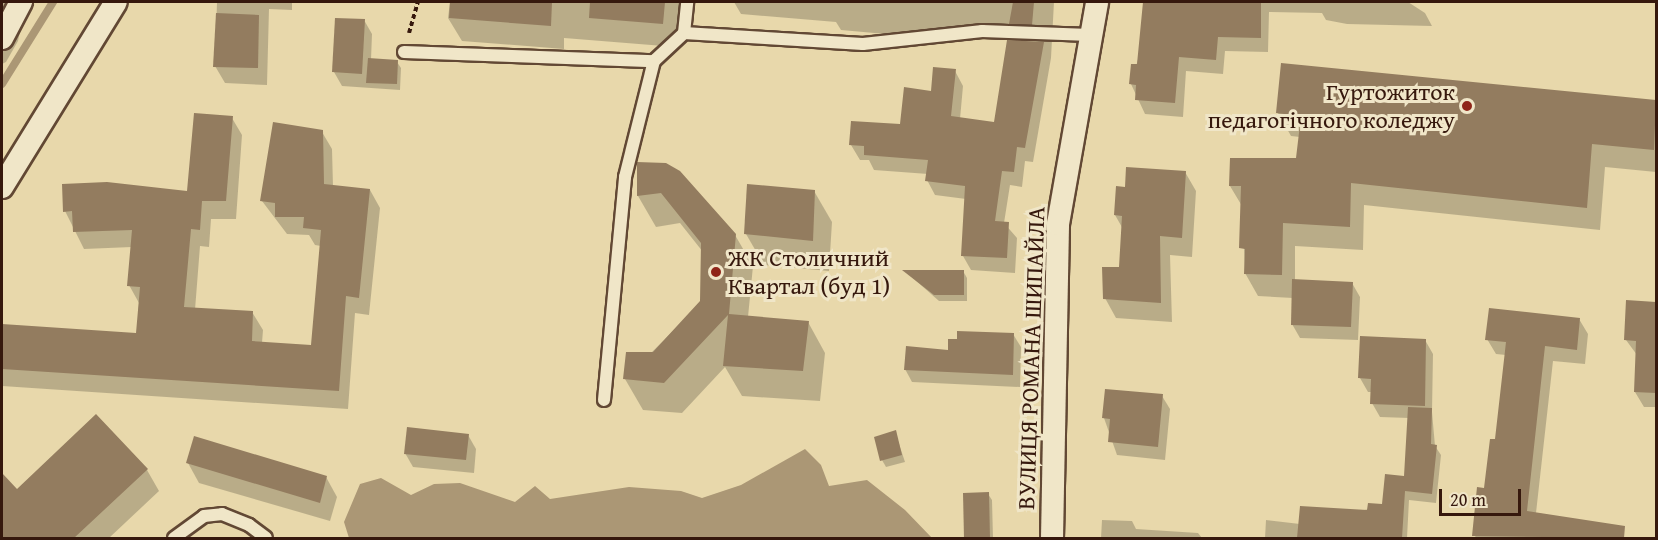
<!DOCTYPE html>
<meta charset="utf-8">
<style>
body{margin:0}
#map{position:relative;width:1658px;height:540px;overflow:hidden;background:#e8d8ab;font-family:"Gentium Book Plus",serif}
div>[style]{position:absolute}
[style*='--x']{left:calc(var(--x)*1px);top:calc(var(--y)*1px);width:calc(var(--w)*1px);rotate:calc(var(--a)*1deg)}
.water>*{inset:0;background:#ab9775}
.shadow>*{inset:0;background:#0003}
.stream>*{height:8px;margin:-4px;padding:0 4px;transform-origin:4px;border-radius:4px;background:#ab9775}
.building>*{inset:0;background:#937c5f}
.path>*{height:4px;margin-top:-2px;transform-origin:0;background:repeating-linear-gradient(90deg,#36180d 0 4.5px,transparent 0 7.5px)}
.roads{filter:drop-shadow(2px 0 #624834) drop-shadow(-2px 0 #624834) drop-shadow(0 2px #624834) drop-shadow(0 -2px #624834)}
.lane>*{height:12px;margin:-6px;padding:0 6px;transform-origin:6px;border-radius:6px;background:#f0e6c8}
.street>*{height:22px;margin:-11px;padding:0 11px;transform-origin:11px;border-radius:11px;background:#f0e6c8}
.dots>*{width:16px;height:16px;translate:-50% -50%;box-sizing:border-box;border:3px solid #f0e6c8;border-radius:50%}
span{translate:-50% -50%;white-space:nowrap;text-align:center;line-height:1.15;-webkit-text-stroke:6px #f0e6c8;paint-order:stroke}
.poi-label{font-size:24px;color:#36180d}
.right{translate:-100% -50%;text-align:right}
.left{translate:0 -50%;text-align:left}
.street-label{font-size:24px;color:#36180d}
.frame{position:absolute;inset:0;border:3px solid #36180d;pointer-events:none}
.scale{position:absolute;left:1439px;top:489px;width:82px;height:27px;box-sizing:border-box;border:3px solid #36180d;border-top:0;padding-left:8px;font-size:18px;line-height:21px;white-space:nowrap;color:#36180d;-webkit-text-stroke:4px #f0e6c8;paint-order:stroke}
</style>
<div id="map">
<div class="water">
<i style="clip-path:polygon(805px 449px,821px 465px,829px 486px,867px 480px,905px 510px,932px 538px,349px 538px,344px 522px,360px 484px,381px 478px,411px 495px,434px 484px,460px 483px,515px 502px,535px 486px,550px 499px,629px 487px,681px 491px,702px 498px,741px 485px)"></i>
</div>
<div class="shadow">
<i style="clip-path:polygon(2px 2px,26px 2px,18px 41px,6px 62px,2px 64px)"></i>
<i style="clip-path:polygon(217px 2px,292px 2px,292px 10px,269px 9px,267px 85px,225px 83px,215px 66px)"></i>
<i style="clip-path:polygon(450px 2px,680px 2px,676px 47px,564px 38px,564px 49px,462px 41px,448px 18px)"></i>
<i style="clip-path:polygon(734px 2px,1054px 2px,1051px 58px,1033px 162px,1025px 161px,1022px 187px,1010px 185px,1004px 223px,1017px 238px,1015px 273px,971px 270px,963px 256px,966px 199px,935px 195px,927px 180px,928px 174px,874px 170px,869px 160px,860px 160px,851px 145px,901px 126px,955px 71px,963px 86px,960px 119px,995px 124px,1022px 42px,1019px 38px,942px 31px,941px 39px,841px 30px,836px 22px,741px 14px)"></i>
<i style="clip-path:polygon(1144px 2px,1408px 2px,1425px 13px,1432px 26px,1347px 24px,1326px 20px,1322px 13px,1269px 12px,1268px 52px,1225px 51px,1223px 74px,1186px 71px,1183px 117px,1145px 114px,1131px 84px,1141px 49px)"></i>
<i style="clip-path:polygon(364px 20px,372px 34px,371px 60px,397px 62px,401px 68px,400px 90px,342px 86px,334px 72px)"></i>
<i style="clip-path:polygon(1283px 65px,1656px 101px,1656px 172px,1605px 167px,1600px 230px,1364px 205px,1363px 250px,1295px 246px,1295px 281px,1352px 283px,1360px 297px,1358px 340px,1300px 338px,1292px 324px,1293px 298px,1258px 296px,1245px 273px,1242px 206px,1230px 186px,1231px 159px,1298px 160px,1300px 137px,1291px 136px,1278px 113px)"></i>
<i style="clip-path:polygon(232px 118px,242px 135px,236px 219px,211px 219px,209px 247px,200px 246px,195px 310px,252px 312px,263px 330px,262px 343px,313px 346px,321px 246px,315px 245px,309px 235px,287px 234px,262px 201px,322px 132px,332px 149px,333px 186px,370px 190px,380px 208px,369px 315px,355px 313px,348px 409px,2px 386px,2px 326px,137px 335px,139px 303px,129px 285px,132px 247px,84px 249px,65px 211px,189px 193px)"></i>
<i style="clip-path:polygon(639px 164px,735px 235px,753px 266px,748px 317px,808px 322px,825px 353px,820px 401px,742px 396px,725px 367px,682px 413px,643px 410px,625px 379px,702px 302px,703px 252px,680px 223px,656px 227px,638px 196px)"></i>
<i style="clip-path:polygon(1185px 172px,1196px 191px,1192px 257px,1170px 255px,1172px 322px,1116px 318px,1105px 298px,1121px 268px,1123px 229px,1115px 215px,1127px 189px)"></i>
<i style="clip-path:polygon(814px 191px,832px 222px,829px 271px,764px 265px,746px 234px)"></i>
<i style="clip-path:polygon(905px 271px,963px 271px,967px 278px,967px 301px,939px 301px)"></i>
<i style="clip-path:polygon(1628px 301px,1656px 303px,1656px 407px,1644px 407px,1635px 392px,1637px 355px,1626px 340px)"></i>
<i style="clip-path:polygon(1579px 319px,1588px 334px,1585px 364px,1553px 361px,1536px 513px,1599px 523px,1607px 538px,1475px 538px,1497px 441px,1506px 355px,1496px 354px,1487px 339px)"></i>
<i style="clip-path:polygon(1013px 334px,1021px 347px,1020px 387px,912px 382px,905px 369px,949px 352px)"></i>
<i style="clip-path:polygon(1425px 340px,1433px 354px,1432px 412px,1435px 446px,1441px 455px,1436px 503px,1409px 500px,1407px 538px,1265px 538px,1266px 520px,1300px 524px,1383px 506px,1405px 477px,1409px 418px,1380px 417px,1372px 403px,1372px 392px,1368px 392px,1360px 378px)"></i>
<i style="clip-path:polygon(1162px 396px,1170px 409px,1165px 460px,1117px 455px,1104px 418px)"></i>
<i style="clip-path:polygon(895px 432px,905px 462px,886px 467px,882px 460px)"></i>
<i style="clip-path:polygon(468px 435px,476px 449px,474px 473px,413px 467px,405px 453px)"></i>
<i style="clip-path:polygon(188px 463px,326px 477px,337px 497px,330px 521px,199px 483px)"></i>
<i style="clip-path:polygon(147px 470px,159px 491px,109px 538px,2px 538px,2px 475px,17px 491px)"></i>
<i style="clip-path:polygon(988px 494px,992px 500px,993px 538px,966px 538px,964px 495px)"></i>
<i style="clip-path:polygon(1102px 520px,1132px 521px,1136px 529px,1198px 533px,1202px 538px,1101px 538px)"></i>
</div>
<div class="stream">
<i style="--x:2;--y:84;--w:97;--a:-58.1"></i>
</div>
<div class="building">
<i style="clip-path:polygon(450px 2px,552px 2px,551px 26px,449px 18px)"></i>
<i style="clip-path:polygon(590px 2px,665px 2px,663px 24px,589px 18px)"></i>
<i style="clip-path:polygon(1013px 2px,1034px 2px,1032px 25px,1009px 24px)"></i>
<i style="clip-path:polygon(1143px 2px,1261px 2px,1261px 38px,1218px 37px,1216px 60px,1179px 57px,1175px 103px,1135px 100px,1136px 85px,1129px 84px,1131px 64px,1137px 64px)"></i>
<i style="clip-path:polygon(216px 13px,259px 15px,258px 68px,213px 67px)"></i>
<i style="clip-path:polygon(335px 18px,365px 19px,362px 74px,332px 72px)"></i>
<i style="clip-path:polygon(1007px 40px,1044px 42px,1025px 148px,1017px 147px,1014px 172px,1002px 171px,995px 221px,1009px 222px,1007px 258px,961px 256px,965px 186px,925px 181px,928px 160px,864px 155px,864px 146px,849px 145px,851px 121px,900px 124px,904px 87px,931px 91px,933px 67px,956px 69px,951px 116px,994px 122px)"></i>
<i style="clip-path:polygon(368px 58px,398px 60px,397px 84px,366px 83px)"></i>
<i style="clip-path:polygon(1281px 63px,1656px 100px,1654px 150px,1592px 144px,1587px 208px,1351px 183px,1350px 227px,1283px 223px,1282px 275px,1244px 274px,1245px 249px,1239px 248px,1241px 186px,1229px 186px,1230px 158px,1296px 158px,1301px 116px,1276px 113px)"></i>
<i style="clip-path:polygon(194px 113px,233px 116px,226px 201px,202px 201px,200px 230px,191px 229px,184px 307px,253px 311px,252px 341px,311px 345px,321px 230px,303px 228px,304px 217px,275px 217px,275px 203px,260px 201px,273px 122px,323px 130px,324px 184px,370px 189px,359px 298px,346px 296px,339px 391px,2px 369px,2px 324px,136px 333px,140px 287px,127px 286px,132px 230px,73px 232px,72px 211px,63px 212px,62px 184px,107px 182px,187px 191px)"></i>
<i style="clip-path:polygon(637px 162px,666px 163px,680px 171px,736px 234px,729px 314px,809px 321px,803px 371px,723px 366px,728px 315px,664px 383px,623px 379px,626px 352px,653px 352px,700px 301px,701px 243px,661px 193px,637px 196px)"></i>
<i style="clip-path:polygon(1126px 167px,1186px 171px,1182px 238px,1160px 236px,1161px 303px,1103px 299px,1102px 267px,1119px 267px,1122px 216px,1114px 215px,1116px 186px,1125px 187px)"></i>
<i style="clip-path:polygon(747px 184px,815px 190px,813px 241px,744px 234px)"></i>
<i style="clip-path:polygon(902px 270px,964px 270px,964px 295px,934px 295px)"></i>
<i style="clip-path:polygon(1292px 279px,1353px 282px,1351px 327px,1291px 325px)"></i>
<i style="clip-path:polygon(1626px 300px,1656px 302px,1656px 393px,1634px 392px,1636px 341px,1624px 340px)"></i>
<i style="clip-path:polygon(1489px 308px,1580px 318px,1577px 350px,1545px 346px,1527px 511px,1625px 526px,1624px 538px,1472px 536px,1477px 487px,1484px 488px,1490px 439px,1495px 439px,1506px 342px,1485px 340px)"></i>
<i style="clip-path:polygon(957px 331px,1014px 333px,1013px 375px,904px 370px,906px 346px,948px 350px,948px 339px,957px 339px)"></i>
<i style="clip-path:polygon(1360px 336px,1426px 339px,1425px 406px,1370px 404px,1371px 379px,1358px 378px)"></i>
<i style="clip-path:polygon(1105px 389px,1163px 394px,1158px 447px,1108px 442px,1110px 419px,1102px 418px)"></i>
<i style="clip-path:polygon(1408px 407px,1432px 408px,1431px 444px,1437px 445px,1432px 494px,1405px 491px,1402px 538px,1297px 538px,1300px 506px,1367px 510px,1368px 503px,1382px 504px,1385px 474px,1404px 476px)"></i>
<i style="clip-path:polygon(96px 414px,148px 469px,74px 538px,2px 538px,2px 473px,17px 489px)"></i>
<i style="clip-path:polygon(407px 427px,469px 434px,466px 460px,404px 454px)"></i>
<i style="clip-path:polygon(896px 430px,902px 455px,880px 461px,874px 437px)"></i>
<i style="clip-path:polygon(194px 436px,327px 476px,320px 503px,186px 463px)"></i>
<i style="clip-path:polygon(989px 492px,990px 538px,964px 538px,963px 493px)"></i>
</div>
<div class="path">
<i style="--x:409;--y:33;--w:32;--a:-74"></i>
</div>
<div class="roads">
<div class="lane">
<i style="--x:684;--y:33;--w:179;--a:3.5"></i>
<i style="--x:863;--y:44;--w:120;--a:-6.2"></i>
<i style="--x:982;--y:31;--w:108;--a:2.1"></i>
<i style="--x:404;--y:52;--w:250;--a:2.1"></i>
<i style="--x:654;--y:61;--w:41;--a:-43"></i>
<i style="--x:684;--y:33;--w:31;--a:-84"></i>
<i style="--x:604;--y:400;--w:224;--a:-84.6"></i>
<i style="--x:625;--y:177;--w:120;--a:-76"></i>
<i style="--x:174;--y:538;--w:37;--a:-36"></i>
<i style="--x:204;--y:516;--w:18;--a:-6"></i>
<i style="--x:222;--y:514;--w:29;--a:22"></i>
<i style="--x:249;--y:525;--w:21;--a:37"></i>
</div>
<div class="street">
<i style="--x:2;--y:38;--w:41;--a:-62.2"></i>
<i style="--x:2;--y:187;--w:217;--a:-58.4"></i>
<i style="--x:1052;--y:538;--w:314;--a:-88.9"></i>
<i style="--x:1058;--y:224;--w:225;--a:-80"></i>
</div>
</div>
<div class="dots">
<i style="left:1467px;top:106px;background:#8f2418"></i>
<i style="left:716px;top:272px;background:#8f2418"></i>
</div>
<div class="poi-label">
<span class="right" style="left:1455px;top:106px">Гуртожиток<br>педагогічного коледжу</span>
<span class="left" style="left:728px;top:272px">ЖК Столичний<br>Квартал (буд 1)</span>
</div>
<div class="street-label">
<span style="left:1031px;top:358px;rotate:-88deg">ВУЛИЦЯ РОМАНА ШИПАЙЛА</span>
</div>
<div class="frame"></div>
<div class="scale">20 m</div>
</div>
